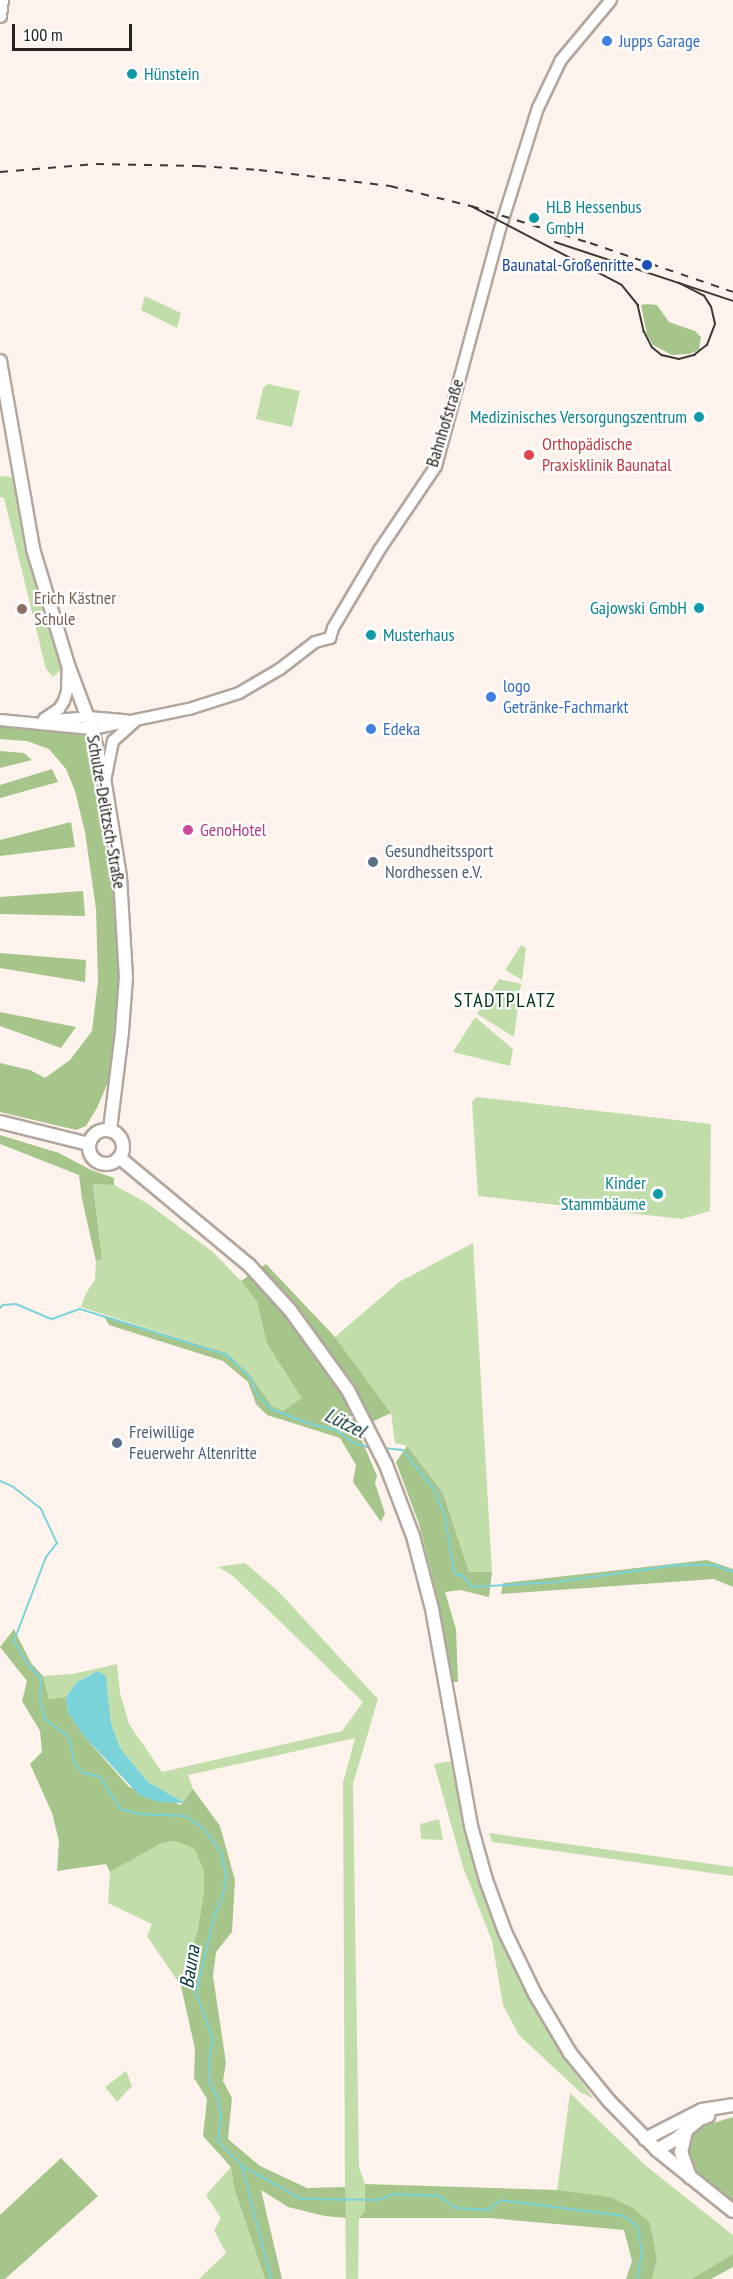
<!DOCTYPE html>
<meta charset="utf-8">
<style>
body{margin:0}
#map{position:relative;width:733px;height:2279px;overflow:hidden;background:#fef3ec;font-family:"PT Sans Narrow",sans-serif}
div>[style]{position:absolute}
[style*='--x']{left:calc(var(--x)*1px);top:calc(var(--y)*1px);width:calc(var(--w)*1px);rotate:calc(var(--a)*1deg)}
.green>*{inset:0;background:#c1ddaa}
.forest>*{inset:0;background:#a5c58b}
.water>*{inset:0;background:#79d3d8}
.stream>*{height:2px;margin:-1px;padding:0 1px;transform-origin:1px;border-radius:1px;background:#79d3d8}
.roads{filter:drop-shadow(2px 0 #b2a69d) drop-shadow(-2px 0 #b2a69d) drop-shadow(0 2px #b2a69d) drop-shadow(0 -2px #b2a69d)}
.tertiary>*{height:10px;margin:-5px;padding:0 5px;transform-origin:5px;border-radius:5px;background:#fff}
.secondary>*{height:12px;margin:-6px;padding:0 6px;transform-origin:6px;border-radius:6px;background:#fff}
.secondary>.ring{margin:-6px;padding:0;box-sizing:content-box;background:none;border:12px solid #fff;border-radius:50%}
.tram>*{height:1.5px;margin:-0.75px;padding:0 0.75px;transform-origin:0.75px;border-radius:0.75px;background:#3f3936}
.rail>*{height:2px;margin-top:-1px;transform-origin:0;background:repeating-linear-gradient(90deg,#3f3936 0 8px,transparent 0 16px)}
.dots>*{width:16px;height:16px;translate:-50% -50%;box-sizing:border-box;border:3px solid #fff;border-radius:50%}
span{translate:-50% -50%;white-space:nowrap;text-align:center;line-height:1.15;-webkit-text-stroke:4.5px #fff;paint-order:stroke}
.shop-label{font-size:18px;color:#366cbe}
.left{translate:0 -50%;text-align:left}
.culture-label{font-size:18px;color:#0d838f}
.right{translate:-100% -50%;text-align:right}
.transit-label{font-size:18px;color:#164399}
.street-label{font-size:18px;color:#282320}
.health-label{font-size:18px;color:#be3a42}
.education-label{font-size:18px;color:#785e54}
.hotel-label{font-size:18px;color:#b23c85}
.service-label{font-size:18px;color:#4e5e75}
.neighbourhood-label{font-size:20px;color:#003413;letter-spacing:1.5px}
.water-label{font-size:20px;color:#053335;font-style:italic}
.scale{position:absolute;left:12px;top:24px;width:120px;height:27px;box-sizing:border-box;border:3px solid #282320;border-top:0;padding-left:8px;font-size:18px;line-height:21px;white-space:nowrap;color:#282320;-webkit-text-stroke:4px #fff;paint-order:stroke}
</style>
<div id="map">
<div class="green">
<i style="clip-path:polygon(145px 296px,181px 313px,177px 328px,141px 310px)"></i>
<i style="clip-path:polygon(268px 384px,300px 391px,292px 427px,256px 419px,263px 388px)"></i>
<i style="clip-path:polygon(0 476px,14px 477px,28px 549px,61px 670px,53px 677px,46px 669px,4px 498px,0 497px)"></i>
<i style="clip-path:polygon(521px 945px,526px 948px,522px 980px,505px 970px)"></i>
<i style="clip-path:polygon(499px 979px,521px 984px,514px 1037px,477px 1014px)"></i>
<i style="clip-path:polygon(475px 1017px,513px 1049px,510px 1066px,453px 1052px)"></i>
<i style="clip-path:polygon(477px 1097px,711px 1124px,710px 1211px,682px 1219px,478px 1196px,472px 1102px)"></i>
<i style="clip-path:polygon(93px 1184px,114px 1185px,147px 1203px,213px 1252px,241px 1281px,257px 1302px,267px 1344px,303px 1398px,283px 1411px,272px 1406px,250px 1375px,227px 1353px,81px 1307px,86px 1293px,95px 1280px,96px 1261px,102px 1259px)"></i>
<i style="clip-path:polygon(473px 1243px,492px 1572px,469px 1572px,443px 1493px,407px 1446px,395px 1443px,391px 1413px,335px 1337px,399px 1282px)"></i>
<i style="clip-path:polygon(245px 1563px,278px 1591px,378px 1699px,353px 1784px,359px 2167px,365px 2184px,365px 2211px,359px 2218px,358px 2279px,346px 2279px,345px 2187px,343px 1783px,355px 1738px,188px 1775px,193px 1789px,185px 1803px,148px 1782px,120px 1748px,111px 1723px,106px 1676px,91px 1674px,77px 1682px,66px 1697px,49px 1699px,43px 1676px,73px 1674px,117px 1664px,120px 1693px,129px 1724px,162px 1772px,342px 1731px,363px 1702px,233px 1576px,218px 1567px)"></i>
<i style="clip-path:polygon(451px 1761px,464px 1829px,500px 1935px,521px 1979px,566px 2061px,594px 2099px,580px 2092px,519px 2035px,503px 2005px,492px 1941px,463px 1867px,434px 1764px)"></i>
<i style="clip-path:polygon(439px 1819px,443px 1840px,421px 1839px,420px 1824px)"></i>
<i style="clip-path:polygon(489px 1833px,733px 1867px,733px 1876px,492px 1842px)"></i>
<i style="clip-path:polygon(174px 1841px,194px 1848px,204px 1871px,204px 1891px,198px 1929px,181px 1986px,147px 1936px,152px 1924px,108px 1903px,110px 1872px,160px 1844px)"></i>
<i style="clip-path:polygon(126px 2071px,132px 2086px,117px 2102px,105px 2087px)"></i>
<i style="clip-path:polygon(570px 2093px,645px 2165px,733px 2235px,733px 2254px,691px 2279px,652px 2279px,657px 2260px,610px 2197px,557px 2191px)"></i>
<i style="clip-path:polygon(231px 2167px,234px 2188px,265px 2279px,199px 2279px,226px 2253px,214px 2230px,221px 2218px,206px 2195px)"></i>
</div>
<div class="forest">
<i style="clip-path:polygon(647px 304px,657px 305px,669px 322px,695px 331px,701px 337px,699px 350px,689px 354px,672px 355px,653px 345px,647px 335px,641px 305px)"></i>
<i style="clip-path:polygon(0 725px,84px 733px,112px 878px,121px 957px,109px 1080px,97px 1108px,86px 1126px,76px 1130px,0 1112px,0 1063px,30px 1070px,45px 1078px,70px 1060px,92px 1031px,98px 981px,96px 909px,85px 832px,75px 791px,66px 769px,49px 749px,27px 741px,0 739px)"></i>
<i style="clip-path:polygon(0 751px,24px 753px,32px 760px,0 768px)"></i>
<i style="clip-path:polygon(52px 769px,58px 782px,0 798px,0 785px)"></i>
<i style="clip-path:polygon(71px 822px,75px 847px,0 856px,0 840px)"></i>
<i style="clip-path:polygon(83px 891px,85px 916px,0 914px,0 897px)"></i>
<i style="clip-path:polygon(0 953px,86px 960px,85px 982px,0 968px)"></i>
<i style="clip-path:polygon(0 1012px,76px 1027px,61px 1048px,0 1026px)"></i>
<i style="clip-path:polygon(0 1135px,59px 1153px,91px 1170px,114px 1178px,114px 1185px,93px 1184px,102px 1259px,96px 1261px,82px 1199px,79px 1175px,0 1144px)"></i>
<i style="clip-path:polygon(266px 1264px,335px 1337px,391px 1413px,357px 1429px,377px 1476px,375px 1483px,385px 1513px,381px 1522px,353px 1482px,356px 1465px,340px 1438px,267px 1415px,256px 1404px,248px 1382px,223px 1361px,109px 1325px,103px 1315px,227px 1353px,250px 1375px,272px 1406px,283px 1411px,302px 1398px,267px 1344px,257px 1302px,241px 1281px)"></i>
<i style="clip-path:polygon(407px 1446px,443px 1493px,469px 1572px,492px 1572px,489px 1597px,460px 1590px,445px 1592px,456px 1629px,458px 1682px,450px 1682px,436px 1592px,419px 1524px,396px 1462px)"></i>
<i style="clip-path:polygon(707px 1560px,733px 1569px,733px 1587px,714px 1579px,501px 1594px,503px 1583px)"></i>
<i style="clip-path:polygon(14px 1629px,31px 1663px,43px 1676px,49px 1699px,66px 1697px,68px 1712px,83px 1735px,129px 1787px,181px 1805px,193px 1789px,220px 1826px,235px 1880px,232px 1932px,216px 1952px,213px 1976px,226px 2063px,223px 2081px,232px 2098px,228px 2139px,260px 2166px,307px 2188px,345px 2187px,346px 2218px,325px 2216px,288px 2207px,261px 2190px,282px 2279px,265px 2279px,234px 2188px,231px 2167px,203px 2136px,207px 2099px,194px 2078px,195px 2049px,181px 1986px,198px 1929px,204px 1891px,204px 1871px,194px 1848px,174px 1841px,160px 1844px,110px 1872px,106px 1864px,57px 1871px,59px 1841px,52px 1813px,30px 1764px,42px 1752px,40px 1731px,22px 1701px,27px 1681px,0 1647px)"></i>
<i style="clip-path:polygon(733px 2117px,733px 2204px,696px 2176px,686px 2152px,691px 2135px,703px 2126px)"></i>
<i style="clip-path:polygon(61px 2158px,98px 2196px,5px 2279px,0 2279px,0 2215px)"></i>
<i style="clip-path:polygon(365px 2184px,557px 2190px,610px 2197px,633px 2208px,650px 2223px,657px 2260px,652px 2279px,626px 2279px,632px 2261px,624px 2230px,489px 2218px,359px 2218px,365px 2211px)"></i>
<i style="clip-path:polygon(733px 2254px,733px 2267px,711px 2279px,691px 2279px)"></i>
</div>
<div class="water">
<i style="clip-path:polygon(98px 1671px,106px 1676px,111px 1723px,120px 1748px,148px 1782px,185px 1803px,159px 1802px,139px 1795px,83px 1735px,68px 1712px,66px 1697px,77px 1682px)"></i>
</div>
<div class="stream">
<i style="--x:0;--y:1308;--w:4;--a:-45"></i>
<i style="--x:3;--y:1305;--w:13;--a:-4"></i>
<i style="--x:16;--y:1304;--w:39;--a:23"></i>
<i style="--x:52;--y:1319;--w:30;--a:-20"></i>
<i style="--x:80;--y:1309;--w:154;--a:17.4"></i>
<i style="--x:227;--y:1355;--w:32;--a:44"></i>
<i style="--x:250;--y:1377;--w:18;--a:68"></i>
<i style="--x:257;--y:1394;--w:21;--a:47"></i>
<i style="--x:271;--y:1409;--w:39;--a:21"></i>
<i style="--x:307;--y:1423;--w:30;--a:14"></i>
<i style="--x:336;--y:1430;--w:22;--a:36"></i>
<i style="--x:354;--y:1443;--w:18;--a:16"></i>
<i style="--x:383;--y:1448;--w:20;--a:6"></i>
<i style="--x:403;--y:1450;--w:52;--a:52"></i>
<i style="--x:435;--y:1491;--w:24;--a:68"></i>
<i style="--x:444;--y:1513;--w:62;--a:79.8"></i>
<i style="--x:455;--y:1574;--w:8;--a:14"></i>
<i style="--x:463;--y:1576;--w:14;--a:51"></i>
<i style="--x:472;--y:1587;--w:84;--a:-3.4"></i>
<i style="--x:556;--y:1582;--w:123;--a:-7.9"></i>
<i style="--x:678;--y:1565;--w:35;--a:0"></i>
<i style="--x:713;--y:1565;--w:21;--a:19"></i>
<i style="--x:0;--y:1481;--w:13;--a:23"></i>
<i style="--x:12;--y:1486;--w:37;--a:38"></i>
<i style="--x:41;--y:1509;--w:38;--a:65"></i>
<i style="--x:57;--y:1543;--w:18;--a:128"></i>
<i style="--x:46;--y:1557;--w:90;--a:110.9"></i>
<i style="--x:14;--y:1641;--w:29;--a:59"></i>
<i style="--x:29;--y:1666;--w:17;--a:45"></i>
<i style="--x:41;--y:1678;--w:22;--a:93"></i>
<i style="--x:40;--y:1700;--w:20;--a:75"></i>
<i style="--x:45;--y:1719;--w:30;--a:37"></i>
<i style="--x:69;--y:1737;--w:25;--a:78"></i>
<i style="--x:74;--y:1761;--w:15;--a:53"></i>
<i style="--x:83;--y:1773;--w:17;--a:13"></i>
<i style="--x:100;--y:1777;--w:38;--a:57"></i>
<i style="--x:121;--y:1809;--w:19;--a:16"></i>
<i style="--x:139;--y:1814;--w:47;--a:2.4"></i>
<i style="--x:186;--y:1816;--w:24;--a:36"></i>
<i style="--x:205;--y:1830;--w:29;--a:54"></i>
<i style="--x:222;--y:1853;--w:24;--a:81"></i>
<i style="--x:226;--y:1877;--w:18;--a:99"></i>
<i style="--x:223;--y:1895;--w:24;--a:112"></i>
<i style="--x:214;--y:1917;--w:78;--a:103.3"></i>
<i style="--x:196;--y:1993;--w:49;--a:69.7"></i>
<i style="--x:213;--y:2039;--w:22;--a:100"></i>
<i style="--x:209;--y:2061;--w:22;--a:87"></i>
<i style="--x:210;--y:2083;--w:17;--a:62"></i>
<i style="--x:218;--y:2098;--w:18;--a:81"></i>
<i style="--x:221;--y:2116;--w:25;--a:97"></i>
<i style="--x:218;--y:2141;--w:35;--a:46"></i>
<i style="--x:242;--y:2166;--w:68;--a:29.2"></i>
<i style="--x:301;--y:2199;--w:76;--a:0.8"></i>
<i style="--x:377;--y:2200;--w:18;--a:-19"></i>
<i style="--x:394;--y:2194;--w:46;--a:2.5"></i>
<i style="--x:440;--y:2196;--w:19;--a:39"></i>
<i style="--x:455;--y:2208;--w:33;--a:3"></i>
<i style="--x:488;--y:2210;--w:16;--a:-38"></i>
<i style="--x:501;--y:2200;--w:124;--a:7.4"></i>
<i style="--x:624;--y:2216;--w:16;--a:38"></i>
<i style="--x:637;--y:2226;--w:26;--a:79"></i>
<i style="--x:642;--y:2252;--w:27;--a:100"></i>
<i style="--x:242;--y:2166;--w:117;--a:75.6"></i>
</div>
<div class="roads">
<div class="tertiary">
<i style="--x:44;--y:719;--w:18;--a:-34"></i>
<i style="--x:59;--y:709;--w:9;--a:-58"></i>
<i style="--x:64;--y:701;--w:10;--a:-73"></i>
<i style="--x:67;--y:691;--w:25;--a:-88"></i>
<i style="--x:0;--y:720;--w:92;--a:5.6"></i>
<i style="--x:92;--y:729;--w:99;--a:-11.7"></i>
<i style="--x:189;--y:709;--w:52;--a:-17.7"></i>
<i style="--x:239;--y:693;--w:48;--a:-30.3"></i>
<i style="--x:280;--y:669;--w:44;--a:-37.6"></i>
<i style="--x:315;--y:642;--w:16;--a:-15"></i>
<i style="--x:330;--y:638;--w:10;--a:-73"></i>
<i style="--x:333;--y:628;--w:92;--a:-59.3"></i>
<i style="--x:380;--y:549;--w:100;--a:-56"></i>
<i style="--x:436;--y:466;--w:245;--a:-74.9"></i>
<i style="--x:500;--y:229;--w:127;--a:-72.6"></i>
<i style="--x:538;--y:108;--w:53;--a:-64.4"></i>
<i style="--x:561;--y:60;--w:78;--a:-50.2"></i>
<i style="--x:55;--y:720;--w:33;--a:-5"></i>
<i style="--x:88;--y:717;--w:38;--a:5"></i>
<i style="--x:105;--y:781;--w:41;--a:-78.7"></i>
<i style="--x:113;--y:741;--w:30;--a:-42"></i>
</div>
<div class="secondary">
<i style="--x:0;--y:16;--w:16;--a:-83"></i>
<i style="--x:0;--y:361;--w:191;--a:80"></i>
<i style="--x:33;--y:549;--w:121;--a:73.2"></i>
<i style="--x:68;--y:665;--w:68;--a:69.4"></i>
<i style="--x:92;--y:729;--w:57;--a:76.7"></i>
<i style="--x:105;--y:784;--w:94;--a:80.8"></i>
<i style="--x:120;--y:877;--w:100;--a:86.6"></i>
<i style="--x:126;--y:977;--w:55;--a:94.2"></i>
<i style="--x:122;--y:1032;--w:99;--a:97"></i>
<i style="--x:0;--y:1122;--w:92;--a:13.9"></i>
<i class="ring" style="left:89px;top:1130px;width:22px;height:22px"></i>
<i style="--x:120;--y:1158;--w:168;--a:39.7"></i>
<i style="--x:249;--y:1265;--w:61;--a:47.7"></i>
<i style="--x:290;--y:1310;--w:99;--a:54.1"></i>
<i style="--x:348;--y:1390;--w:84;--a:63.1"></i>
<i style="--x:386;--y:1465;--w:76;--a:69.2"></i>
<i style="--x:413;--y:1536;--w:75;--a:75.4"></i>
<i style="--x:432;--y:1609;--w:220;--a:79.8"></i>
<i style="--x:471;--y:1826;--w:56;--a:74.5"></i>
<i style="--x:486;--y:1880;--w:55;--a:69.9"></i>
<i style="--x:505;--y:1932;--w:69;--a:64.2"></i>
<i style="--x:535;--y:1994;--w:69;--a:59.3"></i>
<i style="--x:570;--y:2053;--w:62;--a:50.9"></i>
<i style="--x:609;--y:2101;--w:69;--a:45.6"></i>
<i style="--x:657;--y:2150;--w:97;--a:38.8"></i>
<i style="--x:686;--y:2131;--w:22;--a:103"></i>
<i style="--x:681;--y:2152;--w:27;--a:70"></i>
<i style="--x:645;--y:2139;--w:64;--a:-27"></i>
<i style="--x:702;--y:2110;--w:31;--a:-9"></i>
<i style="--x:657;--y:2150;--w:22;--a:-30"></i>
<i style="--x:676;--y:2139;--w:31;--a:-40"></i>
<i style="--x:700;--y:2119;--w:9;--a:-21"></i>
</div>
</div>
<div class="tram">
<i style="--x:471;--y:206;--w:170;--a:27.6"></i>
<i style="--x:622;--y:285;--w:26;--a:51"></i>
<i style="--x:638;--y:305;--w:27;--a:77"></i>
<i style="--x:644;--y:331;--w:18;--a:63"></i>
<i style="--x:652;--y:347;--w:13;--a:39"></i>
<i style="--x:662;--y:355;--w:17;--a:13"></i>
<i style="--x:679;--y:359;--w:16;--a:-15"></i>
<i style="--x:694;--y:355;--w:16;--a:-38"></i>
<i style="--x:707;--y:345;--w:22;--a:-69"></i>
<i style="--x:715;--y:324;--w:17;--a:-103"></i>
<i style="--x:711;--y:307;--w:13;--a:-122"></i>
<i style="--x:704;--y:296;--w:28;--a:-153"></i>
<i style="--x:555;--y:242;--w:188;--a:18.3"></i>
</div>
<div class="rail">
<i style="--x:0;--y:172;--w:96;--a:-4.8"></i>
<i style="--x:96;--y:164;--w:102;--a:1.1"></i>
<i style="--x:198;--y:166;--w:61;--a:3.8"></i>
<i style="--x:259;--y:170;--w:132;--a:7"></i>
<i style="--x:390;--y:186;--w:83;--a:13.9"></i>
<i style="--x:471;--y:206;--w:125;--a:17.3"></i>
<i style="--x:590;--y:243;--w:151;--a:18.9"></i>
</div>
<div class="dots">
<i style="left:607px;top:41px;background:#3f7fe0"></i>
<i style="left:132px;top:74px;background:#0f9aa8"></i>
<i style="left:534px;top:218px;background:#0f9aa8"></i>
<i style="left:647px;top:265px;background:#1a4fb4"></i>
<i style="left:699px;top:417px;background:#0f9aa8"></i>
<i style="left:529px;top:455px;background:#e0444e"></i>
<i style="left:699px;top:608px;background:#0f9aa8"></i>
<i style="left:22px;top:609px;background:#8d6e63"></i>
<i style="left:371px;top:635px;background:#0f9aa8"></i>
<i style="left:491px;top:697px;background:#3f7fe0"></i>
<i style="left:371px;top:729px;background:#3f7fe0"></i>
<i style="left:188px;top:830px;background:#d1479c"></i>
<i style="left:373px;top:862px;background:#5c6f8a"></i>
<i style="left:658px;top:1194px;background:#0f9aa8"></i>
<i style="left:117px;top:1443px;background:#5c6f8a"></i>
</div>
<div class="shop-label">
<span class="left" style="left:619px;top:41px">Jupps Garage</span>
<span class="left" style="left:503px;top:697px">logo<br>Getränke-Fachmarkt</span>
<span class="left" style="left:383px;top:729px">Edeka</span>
</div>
<div class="culture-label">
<span class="left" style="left:144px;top:74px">Hünstein</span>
<span class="left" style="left:546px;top:218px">HLB Hessenbus<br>GmbH</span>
<span class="right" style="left:687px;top:417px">Medizinisches Versorgungszentrum</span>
<span class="right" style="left:687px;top:608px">Gajowski GmbH</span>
<span class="left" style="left:383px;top:635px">Musterhaus</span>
<span class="right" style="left:646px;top:1194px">Kinder<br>Stammbäume</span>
</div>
<div class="transit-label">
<span class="right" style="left:634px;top:265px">Baunatal-Großenritte</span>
</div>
<div class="street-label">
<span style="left:445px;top:423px;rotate:-73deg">Bahnhofstraße</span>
<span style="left:106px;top:812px;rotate:80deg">Schulze-Delitzsch-Straße</span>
</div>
<div class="health-label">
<span class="left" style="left:542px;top:455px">Orthopädische<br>Praxisklinik Baunatal</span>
</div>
<div class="education-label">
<span class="left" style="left:34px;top:609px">Erich Kästner<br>Schule</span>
</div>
<div class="hotel-label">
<span class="left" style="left:200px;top:830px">GenoHotel</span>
</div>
<div class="service-label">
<span class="left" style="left:385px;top:862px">Gesundheitssport<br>Nordhessen e.V.</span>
<span class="left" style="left:129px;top:1443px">Freiwillige<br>Feuerwehr Altenritte</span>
</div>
<div class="neighbourhood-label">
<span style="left:505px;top:1000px">STADTPLATZ</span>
</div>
<div class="water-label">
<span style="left:345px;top:1423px;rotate:26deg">Lützel</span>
<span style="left:190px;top:1967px;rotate:-81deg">Bauna</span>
</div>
<div class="scale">100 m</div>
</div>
